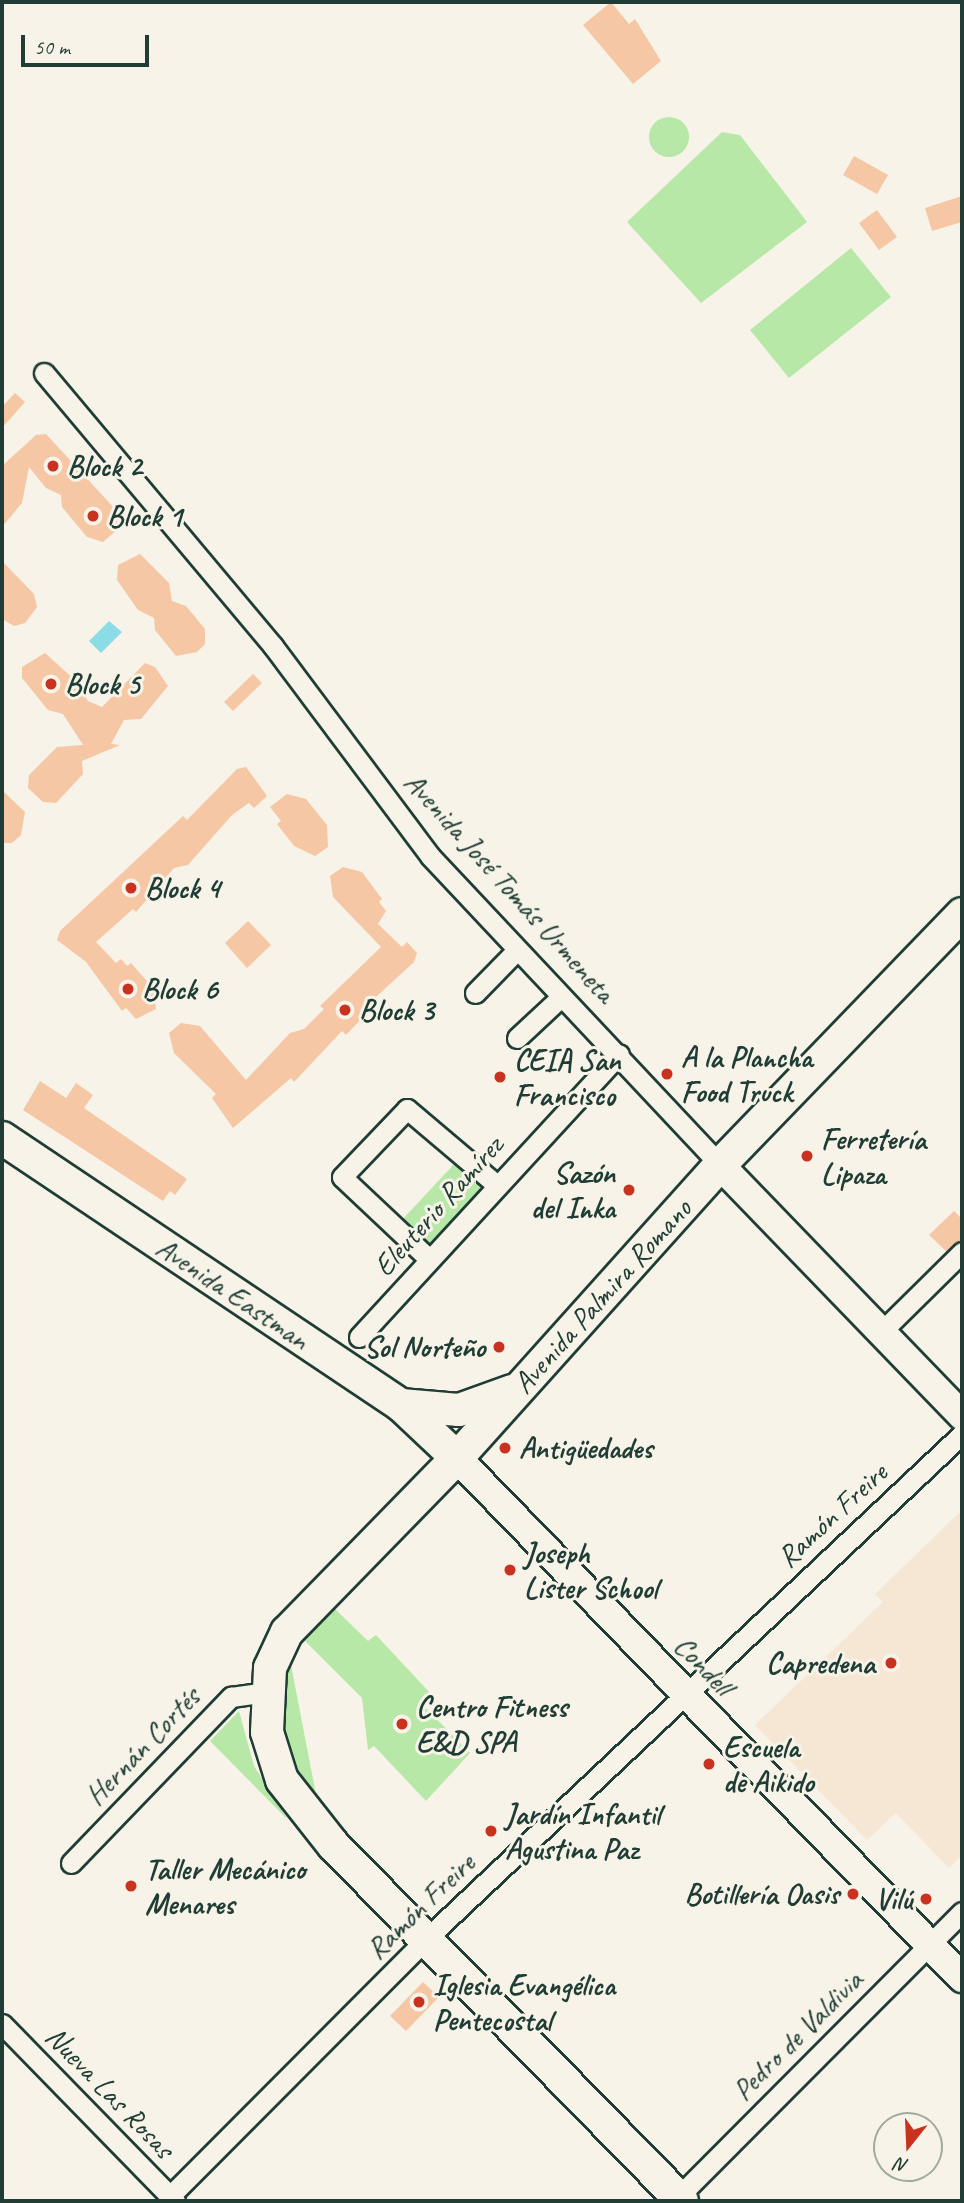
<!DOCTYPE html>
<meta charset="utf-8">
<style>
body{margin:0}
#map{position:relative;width:964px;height:2203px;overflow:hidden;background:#f7f3e8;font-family:Caveat,sans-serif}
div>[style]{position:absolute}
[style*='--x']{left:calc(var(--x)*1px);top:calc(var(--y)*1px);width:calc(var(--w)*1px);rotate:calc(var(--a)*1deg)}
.built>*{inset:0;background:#f6e6d4}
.green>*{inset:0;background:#b8e8a7}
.round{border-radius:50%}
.water>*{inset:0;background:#8cdce8}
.building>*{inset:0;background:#f5c7a5}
.roads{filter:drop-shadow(2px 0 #1f3d34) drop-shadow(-2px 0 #1f3d34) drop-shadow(0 2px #1f3d34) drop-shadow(0 -2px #1f3d34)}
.street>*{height:19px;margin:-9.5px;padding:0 9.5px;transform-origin:9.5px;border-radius:9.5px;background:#f7f3e8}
.secondary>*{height:28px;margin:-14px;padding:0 14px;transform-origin:14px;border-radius:14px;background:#f7f3e8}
.primary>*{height:32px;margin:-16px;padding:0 16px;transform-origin:16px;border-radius:16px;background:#f7f3e8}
.dots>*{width:19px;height:19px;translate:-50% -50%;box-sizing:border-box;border:4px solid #f7f3e8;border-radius:50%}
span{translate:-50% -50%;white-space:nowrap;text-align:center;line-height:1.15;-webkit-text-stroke:6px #f7f3e8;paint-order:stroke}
.poi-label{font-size:30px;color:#1f3d34;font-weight:700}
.left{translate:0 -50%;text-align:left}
.right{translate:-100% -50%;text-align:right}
.street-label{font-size:30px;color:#1f3d34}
.frame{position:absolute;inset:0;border:4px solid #1f3d34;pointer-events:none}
.north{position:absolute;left:873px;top:2112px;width:70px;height:70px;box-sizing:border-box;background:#f7f3e8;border:2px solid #a1aaa0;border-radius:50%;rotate:198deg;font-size:19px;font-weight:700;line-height:28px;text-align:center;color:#1f3d34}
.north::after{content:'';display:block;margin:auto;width:24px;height:32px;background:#c8321e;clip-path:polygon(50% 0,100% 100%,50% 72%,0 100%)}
.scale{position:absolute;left:21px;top:35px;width:128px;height:32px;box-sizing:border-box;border:4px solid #1f3d34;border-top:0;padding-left:9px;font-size:21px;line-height:24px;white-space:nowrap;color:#1f3d34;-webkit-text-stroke:5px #f7f3e8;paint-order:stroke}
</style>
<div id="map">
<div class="built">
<i style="clip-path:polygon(962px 1510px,962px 1855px,949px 1868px,896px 1813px,867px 1840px,755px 1725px,883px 1602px,875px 1594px)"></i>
</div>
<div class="green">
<i class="round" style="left:649px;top:117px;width:40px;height:40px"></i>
<i style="clip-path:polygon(722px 132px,740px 135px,807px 222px,701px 303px,627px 222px)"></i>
<i style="clip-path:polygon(851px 248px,891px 297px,789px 378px,750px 330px)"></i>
<i style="clip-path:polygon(456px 1162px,486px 1190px,433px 1248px,402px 1220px)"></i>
<i style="clip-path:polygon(335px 1609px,368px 1641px,376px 1635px,431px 1694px,421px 1703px,470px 1753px,426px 1801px,374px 1746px,368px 1750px,362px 1698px,305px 1641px)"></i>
<i style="clip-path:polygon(291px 1665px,320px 1815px,278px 1746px,282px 1678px)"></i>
<i style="clip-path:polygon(239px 1711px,254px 1766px,288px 1820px,210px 1741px)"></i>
</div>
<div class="water">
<i style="clip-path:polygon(109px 621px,122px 632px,101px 653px,89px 641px)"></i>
</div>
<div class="building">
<i style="clip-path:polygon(611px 2px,629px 24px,635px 19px,661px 61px,633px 84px,583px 25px)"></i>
<i style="clip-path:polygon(854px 156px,888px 175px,877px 194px,843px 175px)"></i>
<i style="clip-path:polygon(962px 196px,962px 222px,932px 231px,925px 208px)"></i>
<i style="clip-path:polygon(877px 210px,897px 237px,879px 250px,859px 223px)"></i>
<i style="clip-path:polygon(15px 393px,25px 402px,2px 428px,2px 407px)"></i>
<i style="clip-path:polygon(46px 434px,116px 510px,118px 529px,103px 542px,87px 537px,62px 507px,61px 495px,46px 488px,29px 467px,22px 503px,2px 527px,2px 466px,36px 435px)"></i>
<i style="clip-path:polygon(140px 554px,169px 583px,172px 601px,186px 606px,205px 629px,205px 644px,197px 652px,176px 656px,155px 630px,154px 618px,138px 610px,117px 580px,118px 565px)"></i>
<i style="clip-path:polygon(2px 561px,34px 594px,37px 607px,25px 623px,14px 626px,2px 619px)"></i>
<i style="clip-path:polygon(45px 653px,76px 681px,88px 701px,102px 707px,145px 663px,155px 667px,168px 686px,141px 719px,124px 720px,111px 744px,120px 745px,82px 761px,83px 774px,56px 803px,43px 802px,28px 788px,29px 775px,57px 747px,83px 745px,63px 714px,48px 710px,22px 678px,22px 667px)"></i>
<i style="clip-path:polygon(253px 674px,262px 683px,233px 711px,224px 702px)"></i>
<i style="clip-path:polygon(246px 767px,267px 796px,254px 808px,249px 803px,232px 815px,188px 865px,174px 868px,136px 912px,133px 909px,96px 942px,116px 963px,121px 959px,127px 966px,131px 963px,153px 988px,156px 1009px,136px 1019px,126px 1008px,122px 1011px,86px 962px,57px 940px,60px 931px,183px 816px,187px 820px,237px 769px)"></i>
<i style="clip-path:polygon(2px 790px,25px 812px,21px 835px,12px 843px,2px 843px)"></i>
<i style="clip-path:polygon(287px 794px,306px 799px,327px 825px,328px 847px,315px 856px,294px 846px,277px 824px,281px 821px,270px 807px)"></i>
<i style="clip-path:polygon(343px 867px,362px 872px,382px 899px,379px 902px,386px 911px,378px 924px,402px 947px,407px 942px,417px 953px,414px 962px,365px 1007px,369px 1011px,346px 1035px,342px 1031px,294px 1082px,291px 1078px,233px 1128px,212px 1098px,216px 1094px,174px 1053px,169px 1033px,181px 1023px,200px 1026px,246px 1080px,290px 1033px,304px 1029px,324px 1009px,320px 1006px,381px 947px,333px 897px,330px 876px)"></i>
<i style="clip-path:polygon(248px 921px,271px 945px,247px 968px,225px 943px)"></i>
<i style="clip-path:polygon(40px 1081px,66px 1098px,76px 1083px,93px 1095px,84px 1108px,187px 1179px,175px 1195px,170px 1191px,163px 1201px,23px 1110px)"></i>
<i style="clip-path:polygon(954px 1211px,962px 1219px,962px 1239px,946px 1251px,929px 1235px)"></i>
<i style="clip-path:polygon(423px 1982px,439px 1997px,406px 2031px,390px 2016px)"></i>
</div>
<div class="roads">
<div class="street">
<i style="--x:44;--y:373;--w:356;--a:50"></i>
<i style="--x:273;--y:646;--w:262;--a:53.2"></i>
<i style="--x:430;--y:856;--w:424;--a:46.8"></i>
<i style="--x:475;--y:993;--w:60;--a:-45.7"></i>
<i style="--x:517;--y:1038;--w:60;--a:-43"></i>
<i style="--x:428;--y:1258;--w:118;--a:-136.7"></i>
<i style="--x:342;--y:1177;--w:94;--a:-46.3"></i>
<i style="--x:407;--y:1109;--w:118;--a:40.2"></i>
<i style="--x:881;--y:1332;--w:114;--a:-44.6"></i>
<i style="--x:359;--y:1337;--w:384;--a:-47.4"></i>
<i style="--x:71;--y:1863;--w:231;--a:-46.1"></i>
<i style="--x:231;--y:1697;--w:36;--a:-8"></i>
<i style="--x:2;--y:2024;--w:248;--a:45.7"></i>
<i style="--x:170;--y:2196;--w:363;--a:-45.1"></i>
<i style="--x:426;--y:1939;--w:736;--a:-43.29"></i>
<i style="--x:674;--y:2201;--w:408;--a:-45.1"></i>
</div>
<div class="secondary">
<i style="--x:720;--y:1165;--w:349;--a:46"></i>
<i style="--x:457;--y:1458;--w:725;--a:45.84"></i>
</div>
<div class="primary">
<i style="--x:2;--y:1138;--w:480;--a:33.8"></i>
<i style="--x:401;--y:1405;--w:77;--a:43.4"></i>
<i style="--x:401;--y:1405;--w:58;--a:4.9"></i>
<i style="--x:459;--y:1410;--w:56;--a:-19.7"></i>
<i style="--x:682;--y:2201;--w:497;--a:-134.4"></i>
<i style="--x:334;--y:1846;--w:84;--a:-128.2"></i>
<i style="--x:282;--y:1780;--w:50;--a:-107.4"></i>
<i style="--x:267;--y:1732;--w:64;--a:-87.3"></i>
<i style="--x:270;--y:1668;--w:40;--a:-65"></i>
<i style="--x:287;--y:1632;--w:243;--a:-45.7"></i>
<i style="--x:457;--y:1458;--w:394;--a:-48.1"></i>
<i style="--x:720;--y:1165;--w:349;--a:-46"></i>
</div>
</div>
<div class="dots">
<i style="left:53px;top:466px;background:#c8321e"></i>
<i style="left:93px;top:516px;background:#c8321e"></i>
<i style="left:51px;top:684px;background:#c8321e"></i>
<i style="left:131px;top:888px;background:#c8321e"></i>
<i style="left:128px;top:989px;background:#c8321e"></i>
<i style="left:345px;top:1010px;background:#c8321e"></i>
<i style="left:667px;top:1074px;background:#c8321e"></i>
<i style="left:500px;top:1077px;background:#c8321e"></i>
<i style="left:807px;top:1156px;background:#c8321e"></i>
<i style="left:629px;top:1190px;background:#c8321e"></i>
<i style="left:499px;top:1347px;background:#c8321e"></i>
<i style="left:505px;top:1448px;background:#c8321e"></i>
<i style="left:510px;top:1570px;background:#c8321e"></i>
<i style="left:891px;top:1663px;background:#c8321e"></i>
<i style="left:402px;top:1724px;background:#c8321e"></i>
<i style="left:709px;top:1764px;background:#c8321e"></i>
<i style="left:491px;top:1831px;background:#c8321e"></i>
<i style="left:131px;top:1886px;background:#c8321e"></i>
<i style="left:853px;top:1894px;background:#c8321e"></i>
<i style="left:926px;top:1899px;background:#c8321e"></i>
<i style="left:419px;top:2002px;background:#c8321e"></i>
</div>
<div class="poi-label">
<span class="left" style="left:67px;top:466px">Block 2</span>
<span class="left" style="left:107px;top:516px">Block 1</span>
<span class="left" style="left:65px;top:684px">Block 5</span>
<span class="left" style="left:145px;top:888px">Block 4</span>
<span class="left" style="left:142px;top:989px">Block 6</span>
<span class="left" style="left:359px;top:1010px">Block 3</span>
<span class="left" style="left:681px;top:1074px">A la Plancha<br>Food Truck</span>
<span class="left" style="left:514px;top:1077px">CEIA San<br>Francisco</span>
<span class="left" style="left:821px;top:1156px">Ferretería<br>Lipaza</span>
<span class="right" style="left:615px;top:1190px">Sazón<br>del Inka</span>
<span class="right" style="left:485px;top:1347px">Sol Norteño</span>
<span class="left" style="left:519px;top:1448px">Antigüedades</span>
<span class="left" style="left:524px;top:1570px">Joseph<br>Lister School</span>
<span class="right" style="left:875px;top:1663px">Capredena</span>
<span class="left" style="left:416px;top:1724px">Centro Fitness<br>E&amp;D SPA</span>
<span class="left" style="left:723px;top:1764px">Escuela<br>de Aikido</span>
<span class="left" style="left:505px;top:1831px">Jardín Infantil<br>Agustina Paz</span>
<span class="left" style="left:145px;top:1886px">Taller Mecánico<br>Menares</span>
<span class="right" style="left:839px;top:1894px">Botillería Oasis</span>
<span class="right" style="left:912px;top:1899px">Vilú</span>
<span class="left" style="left:433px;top:2002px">Iglesia Evangélica<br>Pentecostal</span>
</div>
<div class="street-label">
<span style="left:510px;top:887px;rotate:48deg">Avenida José Tomás Urmeneta</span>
<span style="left:438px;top:1206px;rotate:-48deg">Eleuterio Ramírez</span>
<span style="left:233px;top:1293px;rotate:34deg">Avenida Eastman</span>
<span style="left:602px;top:1296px;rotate:-48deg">Avenida Palmira Romano</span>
<span style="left:832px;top:1515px;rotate:-43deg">Ramón Freire</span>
<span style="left:704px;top:1665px;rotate:46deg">Condell</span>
<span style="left:142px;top:1746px;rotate:-46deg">Hernán Cortés</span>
<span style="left:420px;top:1906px;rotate:-44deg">Ramón Freire</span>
<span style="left:797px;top:2035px;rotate:-45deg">Pedro de Valdivia</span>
<span style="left:110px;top:2092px;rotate:46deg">Nueva Las Rosas</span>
</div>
<div class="frame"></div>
<div class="north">N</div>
<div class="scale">50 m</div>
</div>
